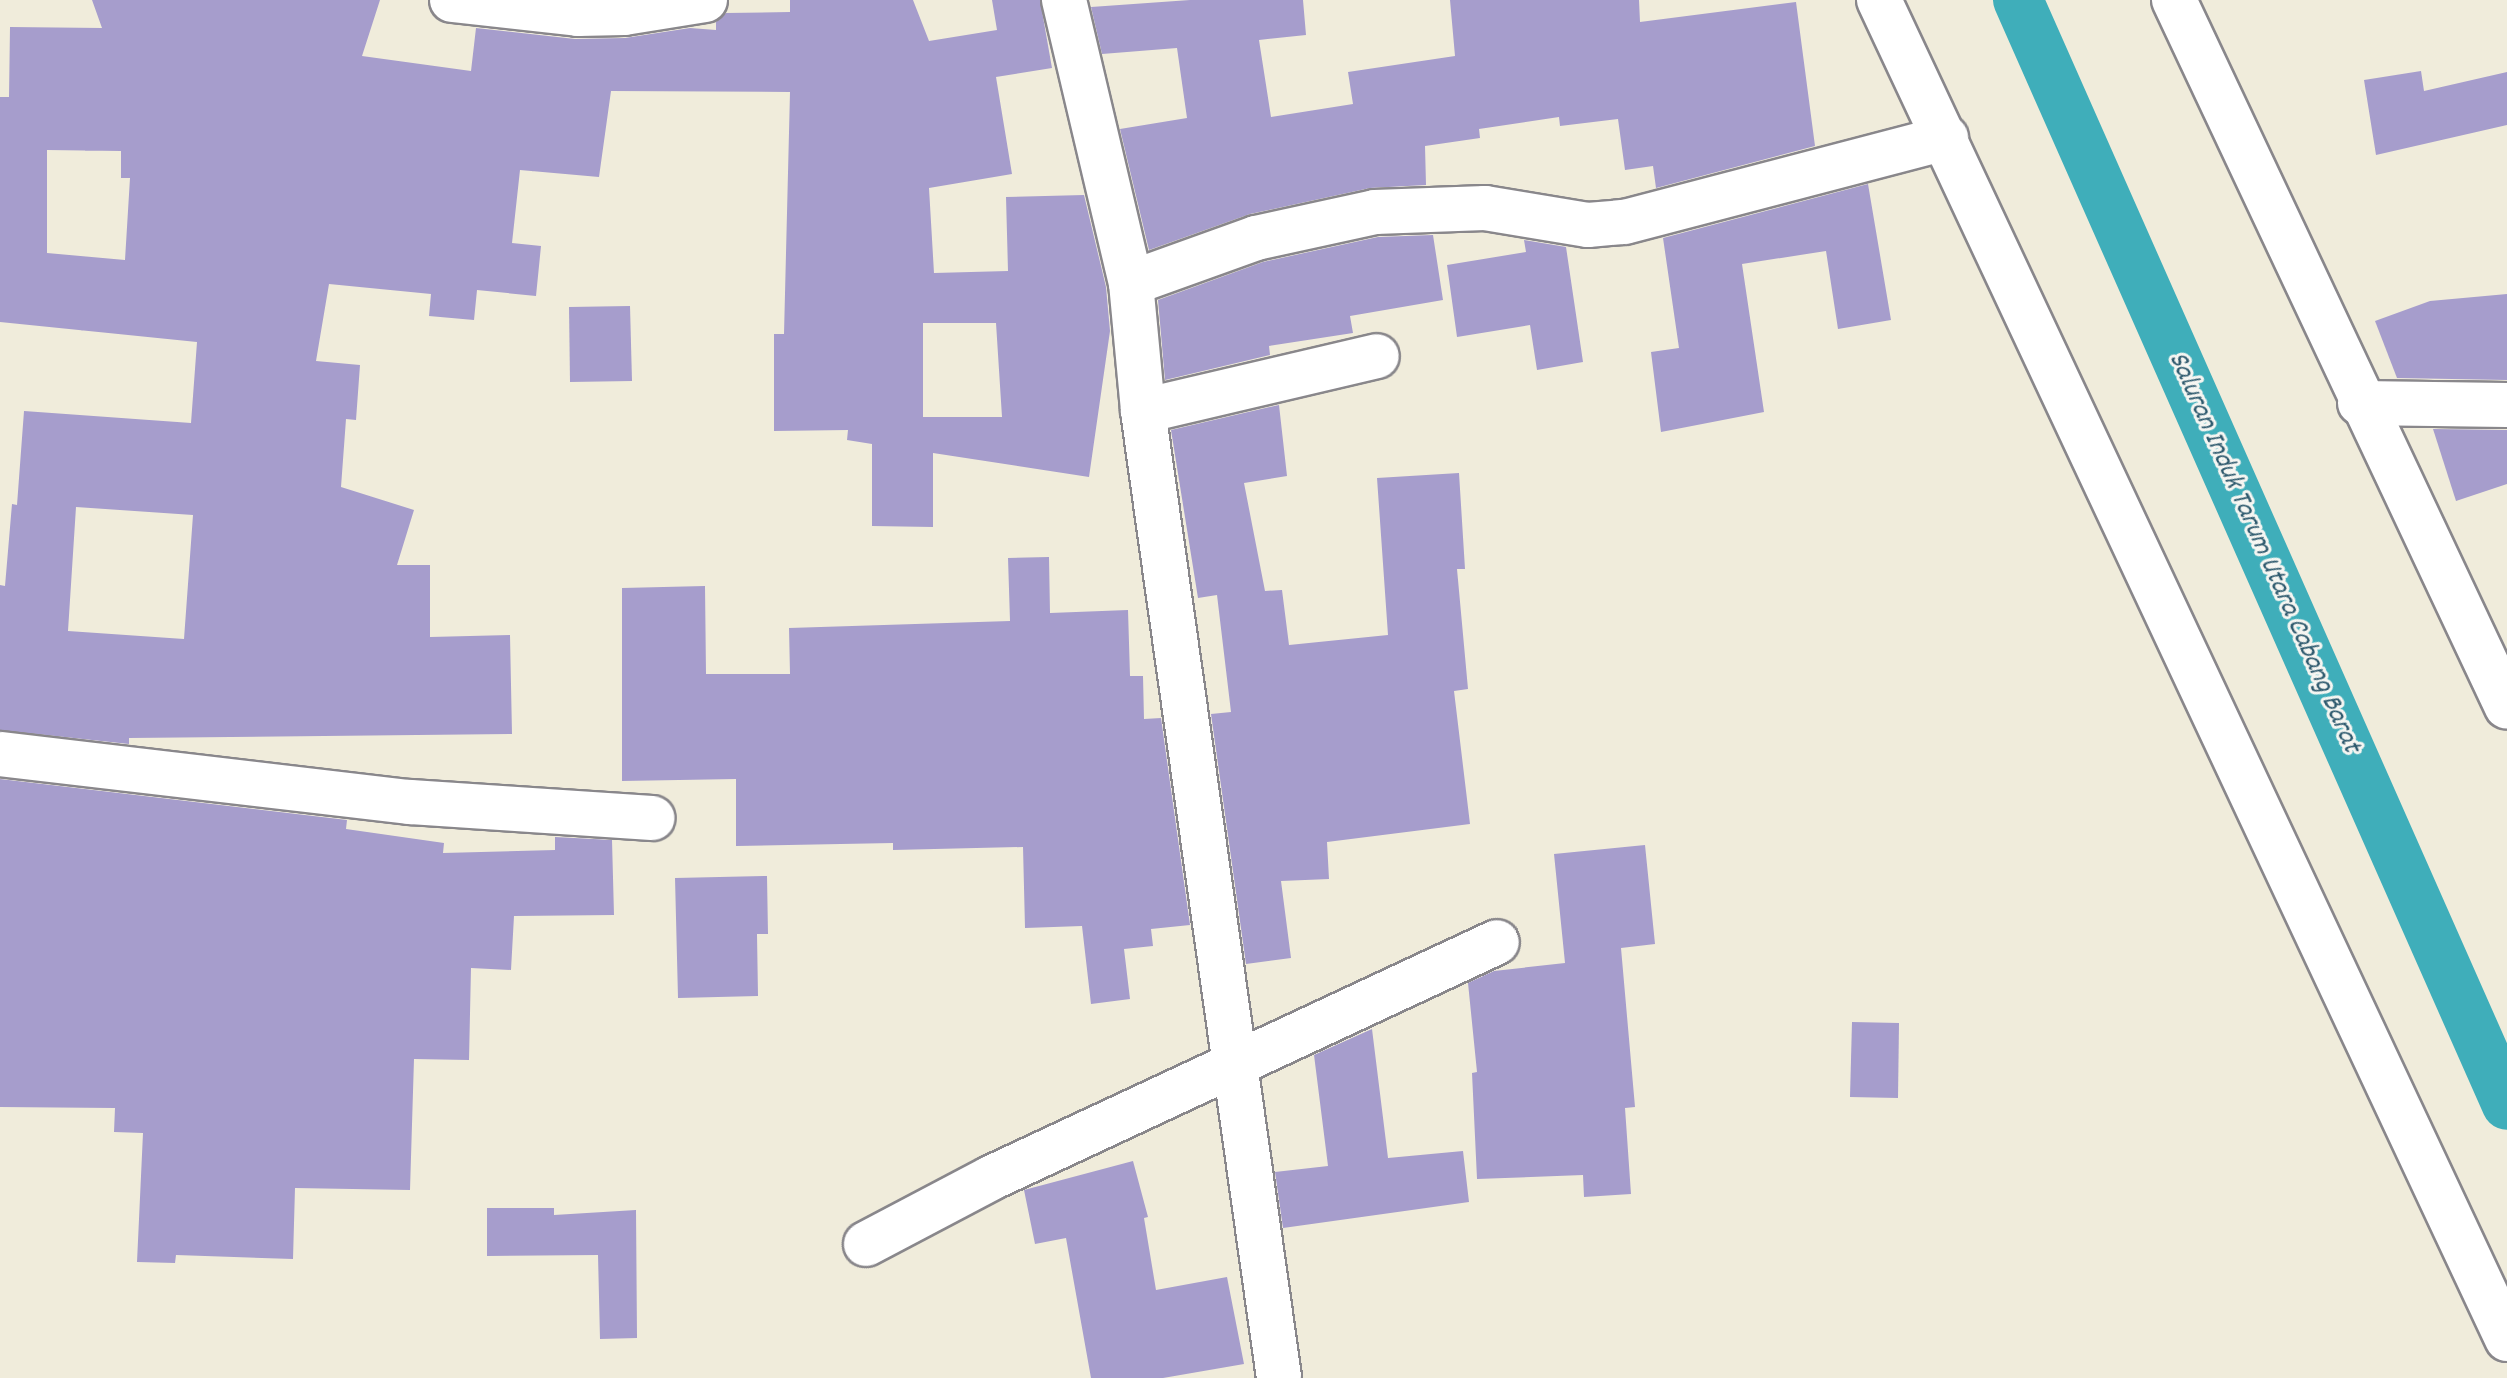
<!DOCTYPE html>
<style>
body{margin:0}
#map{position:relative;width:2507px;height:1378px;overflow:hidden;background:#f0ecdb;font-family:Dekko,sans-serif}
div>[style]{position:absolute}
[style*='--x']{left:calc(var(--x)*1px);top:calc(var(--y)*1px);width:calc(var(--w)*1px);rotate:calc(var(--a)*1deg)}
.canal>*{height:50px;margin:-25px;padding:0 25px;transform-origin:25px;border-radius:25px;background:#3faeba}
.building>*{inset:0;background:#a69dcc}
.roads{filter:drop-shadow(2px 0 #89878b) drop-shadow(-2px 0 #89878b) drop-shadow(0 2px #89878b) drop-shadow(0 -2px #89878b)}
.minor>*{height:44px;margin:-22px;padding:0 22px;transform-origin:22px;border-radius:22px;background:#fff}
span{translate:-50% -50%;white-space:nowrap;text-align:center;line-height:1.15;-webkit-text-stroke:6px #f6f6f2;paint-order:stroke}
.water-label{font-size:28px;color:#2e5a6e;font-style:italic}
</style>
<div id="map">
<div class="canal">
<i style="--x:2018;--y:0;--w:1208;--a:66.13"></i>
</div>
<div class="building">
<i style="clip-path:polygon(evenodd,92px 0,380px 0,362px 56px,471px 71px,476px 28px,575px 39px,625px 38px,690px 28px,716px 30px,716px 22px,726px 13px,790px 12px,790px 0,913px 0,929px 41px,997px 30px,992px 0,1040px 0,1052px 68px,996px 77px,1012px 174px,929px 188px,934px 273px,1008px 271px,1006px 197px,1084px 195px,1106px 287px,1110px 331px,1089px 477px,933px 453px,933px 527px,872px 526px,872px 444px,847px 440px,848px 430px,774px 431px,774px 334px,784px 334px,790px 92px,611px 91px,599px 177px,520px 170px,512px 243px,541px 246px,536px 296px,477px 290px,474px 320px,429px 316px,431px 294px,329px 284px,316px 361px,360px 365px,356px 420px,346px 419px,341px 487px,414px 510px,397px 565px,430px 565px,430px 637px,510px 635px,512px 734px,129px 738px,129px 744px,0 730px,0 585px,5px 586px,12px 504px,17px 505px,24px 411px,191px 423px,197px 342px,0 322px,0 97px,9px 97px,10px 27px,102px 28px,92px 0,47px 150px,121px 151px,121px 178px,130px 178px,125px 260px,47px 253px,47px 150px,92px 0,923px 323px,996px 323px,1002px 417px,923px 417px,923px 323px,92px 0,76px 507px,193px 515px,184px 639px,68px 631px,76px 507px)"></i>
<i style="clip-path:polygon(1190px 0,1303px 0,1306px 35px,1259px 40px,1271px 117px,1353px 104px,1348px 72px,1455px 56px,1450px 0,1639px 0,1640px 22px,1796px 2px,1815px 146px,1656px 188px,1653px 166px,1625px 170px,1618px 119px,1560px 126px,1559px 117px,1479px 129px,1480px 138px,1425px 146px,1426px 185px,1370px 188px,1250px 214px,1149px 250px,1120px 129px,1187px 118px,1177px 48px,1102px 54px,1091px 7px)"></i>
<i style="clip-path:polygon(2421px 71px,2424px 91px,2507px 72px,2507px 125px,2376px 155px,2364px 80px)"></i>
<i style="clip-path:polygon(1868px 184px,1891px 320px,1838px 329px,1826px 251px,1742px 264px,1764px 412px,1661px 432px,1651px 352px,1679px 348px,1663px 238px)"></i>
<i style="clip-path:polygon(1433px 235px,1443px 300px,1350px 316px,1353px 333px,1269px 346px,1270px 355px,1165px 380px,1158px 300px,1263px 262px,1378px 237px)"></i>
<i style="clip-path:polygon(1524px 240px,1566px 247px,1583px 362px,1537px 370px,1530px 325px,1457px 337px,1447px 265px,1526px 252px)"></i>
<i style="clip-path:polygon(2507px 294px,2507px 380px,2397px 378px,2375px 321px,2430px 301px)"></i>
<i style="clip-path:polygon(630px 306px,632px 381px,570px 382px,569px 307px)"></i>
<i style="clip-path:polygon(1279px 405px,1287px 476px,1244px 483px,1265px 591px,1282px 590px,1289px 645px,1388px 635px,1377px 478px,1459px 473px,1465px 569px,1457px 569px,1468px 689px,1454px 691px,1470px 824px,1327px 842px,1329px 879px,1281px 881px,1291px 958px,1246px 964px,1211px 714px,1231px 712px,1217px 595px,1198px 598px,1171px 430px)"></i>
<i style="clip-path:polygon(2433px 429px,2507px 430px,2507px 484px,2456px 501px)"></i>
<i style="clip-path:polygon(1049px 557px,1050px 613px,1128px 610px,1130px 676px,1143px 676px,1144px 719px,1161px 718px,1190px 925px,1151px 929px,1153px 946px,1124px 949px,1130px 999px,1091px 1004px,1082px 926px,1025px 928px,1023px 847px,893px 850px,893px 843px,736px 846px,736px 779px,622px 781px,622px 588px,705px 586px,706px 674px,790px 674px,789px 628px,1010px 621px,1008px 558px)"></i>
<i style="clip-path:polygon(0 779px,347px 820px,346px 829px,444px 843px,443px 853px,555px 850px,555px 837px,612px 840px,614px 915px,514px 916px,511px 970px,471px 968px,469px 1060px,414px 1059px,410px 1190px,295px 1188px,293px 1259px,176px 1255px,175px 1263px,137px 1262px,143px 1133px,114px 1132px,115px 1108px,0 1107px)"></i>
<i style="clip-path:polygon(1645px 845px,1655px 944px,1621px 948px,1635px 1107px,1625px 1108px,1631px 1194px,1584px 1197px,1583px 1175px,1477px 1179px,1472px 1073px,1477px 1072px,1468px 983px,1494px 971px,1565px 963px,1554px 854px)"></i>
<i style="clip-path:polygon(767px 876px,768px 934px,757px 934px,758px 996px,678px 998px,675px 878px)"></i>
<i style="clip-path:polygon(1852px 1022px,1899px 1023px,1898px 1098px,1850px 1097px)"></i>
<i style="clip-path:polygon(1372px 1029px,1388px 1158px,1463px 1151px,1469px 1202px,1283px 1228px,1275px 1172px,1328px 1166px,1314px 1055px)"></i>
<i style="clip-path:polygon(1133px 1161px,1148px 1217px,1144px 1218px,1156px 1290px,1227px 1277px,1244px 1364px,1163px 1378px,1091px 1378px,1066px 1238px,1035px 1244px,1024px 1190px)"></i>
<i style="clip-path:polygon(487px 1208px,554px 1208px,554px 1215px,636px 1210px,637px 1338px,600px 1339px,598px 1255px,487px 1256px)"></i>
</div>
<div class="roads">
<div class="minor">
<i style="--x:452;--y:0;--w:127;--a:6.3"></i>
<i style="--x:578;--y:14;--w:46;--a:-1.2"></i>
<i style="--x:624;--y:13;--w:82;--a:-9.1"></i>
<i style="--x:1064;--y:0;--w:291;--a:76.7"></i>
<i style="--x:1131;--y:283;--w:129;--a:84.6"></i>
<i style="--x:1143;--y:411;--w:977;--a:81.99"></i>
<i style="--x:1879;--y:0;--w:1479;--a:64.87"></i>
<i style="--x:2174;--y:0;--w:781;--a:64.78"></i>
<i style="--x:1131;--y:283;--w:133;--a:-19.8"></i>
<i style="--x:1256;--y:238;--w:122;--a:-12.3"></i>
<i style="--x:1375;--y:212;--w:110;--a:-2.1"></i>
<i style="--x:1485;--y:208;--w:104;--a:9.4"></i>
<i style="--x:1588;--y:225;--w:37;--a:-5"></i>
<i style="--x:1625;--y:222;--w:332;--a:-14.7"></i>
<i style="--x:2360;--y:403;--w:147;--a:0.8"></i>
<i style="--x:1143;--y:411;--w:240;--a:-13.2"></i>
<i style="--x:0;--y:754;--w:413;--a:6.7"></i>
<i style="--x:410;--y:802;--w:243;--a:3.8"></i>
<i style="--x:866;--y:1244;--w:141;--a:-27.8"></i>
<i style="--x:991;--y:1178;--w:558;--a:-25"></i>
</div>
</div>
<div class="water-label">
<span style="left:2263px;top:553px;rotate:66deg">Saluran Induk Tarum Utara Cabang Barat</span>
</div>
</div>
